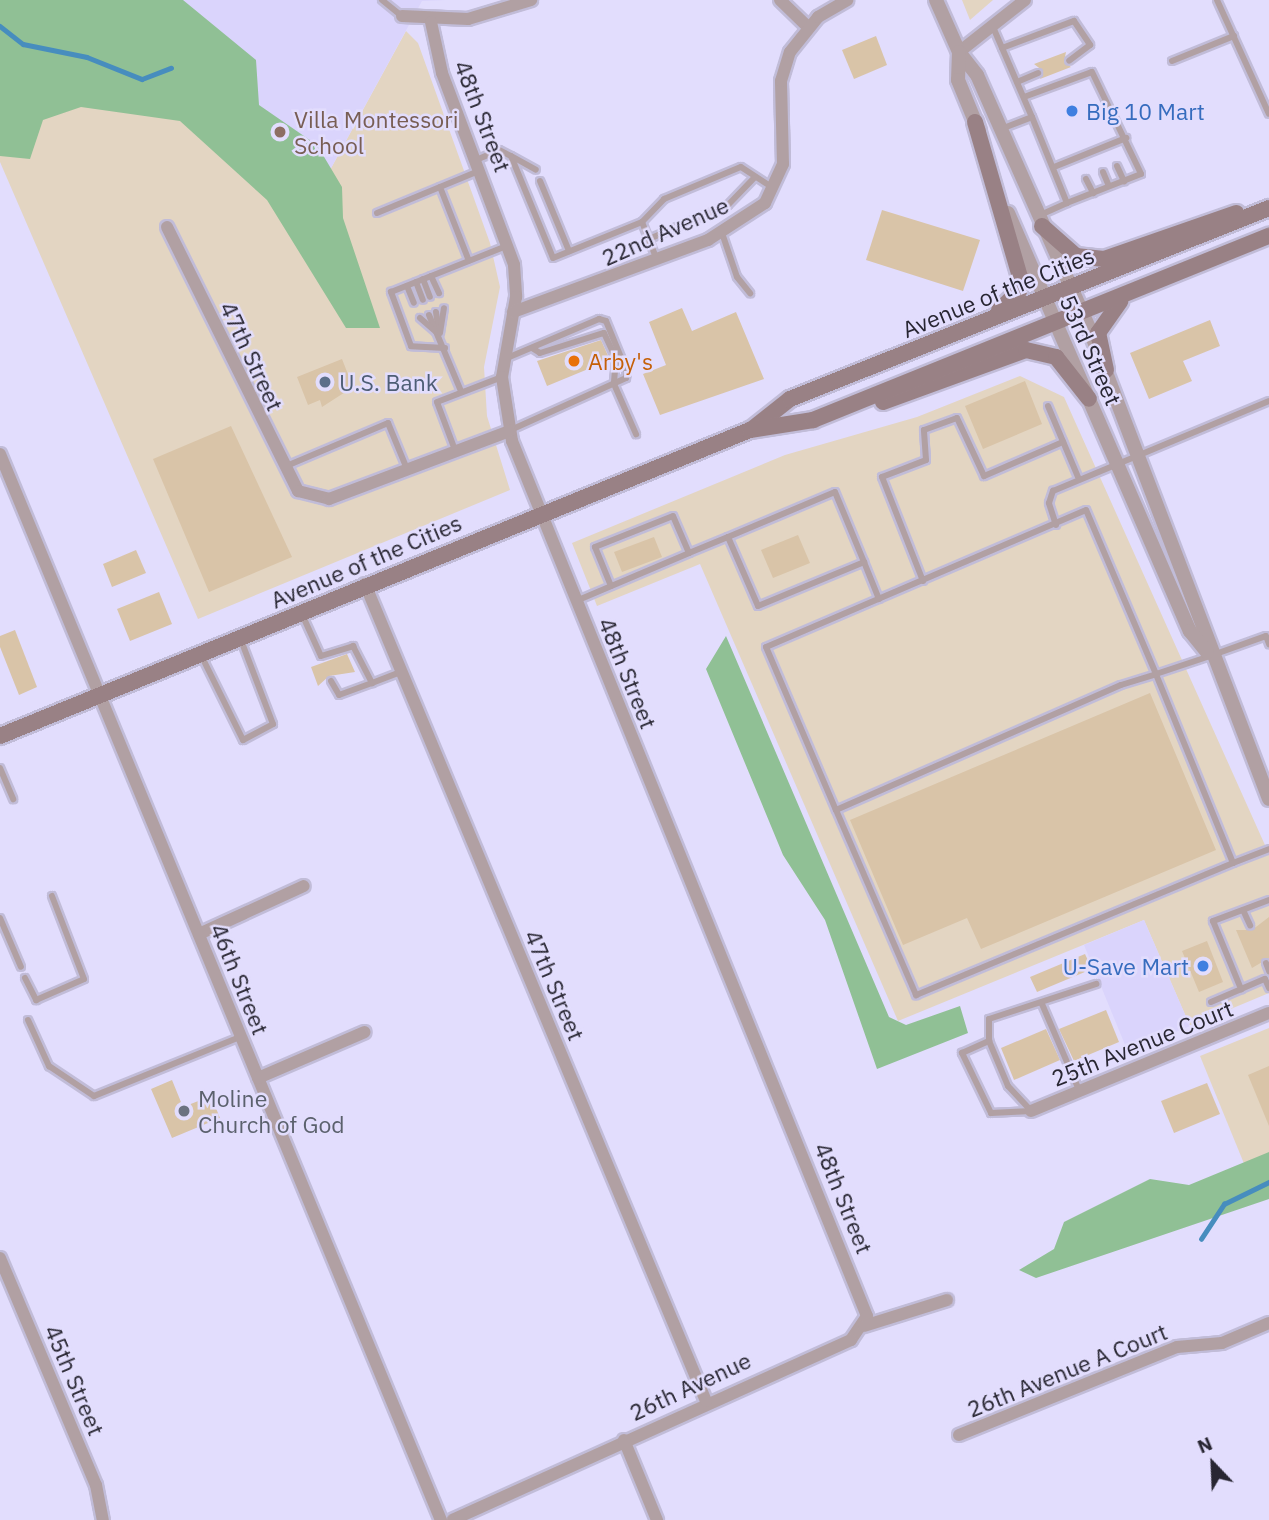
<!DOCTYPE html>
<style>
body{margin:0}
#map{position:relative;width:1269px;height:1520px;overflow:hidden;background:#e2ddfd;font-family:"IBM Plex Sans",sans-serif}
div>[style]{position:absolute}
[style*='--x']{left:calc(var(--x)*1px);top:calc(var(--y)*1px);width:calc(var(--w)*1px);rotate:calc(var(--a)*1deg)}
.commercial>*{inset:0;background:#e3d5c2}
.built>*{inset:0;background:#dad4fc}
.green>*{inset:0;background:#90c095}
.stream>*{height:4.5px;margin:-2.25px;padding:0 2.25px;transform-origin:2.25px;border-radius:2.25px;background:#478dbe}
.building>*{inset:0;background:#d9c4a8}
.roads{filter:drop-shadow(2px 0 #c1bcd8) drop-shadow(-2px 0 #c1bcd8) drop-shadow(0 2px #c1bcd8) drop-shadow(0 -2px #c1bcd8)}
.service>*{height:6px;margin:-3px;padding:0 3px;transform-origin:3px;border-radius:3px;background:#b1a0a3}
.minor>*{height:12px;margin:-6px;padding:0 6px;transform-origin:6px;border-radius:6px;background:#b1a0a3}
.tertiary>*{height:14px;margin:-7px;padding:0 7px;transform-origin:7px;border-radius:7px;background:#b1a0a3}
.secondary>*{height:16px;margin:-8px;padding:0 8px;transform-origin:8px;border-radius:8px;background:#998185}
.dots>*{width:19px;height:19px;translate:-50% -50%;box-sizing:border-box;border:4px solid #e2ddfd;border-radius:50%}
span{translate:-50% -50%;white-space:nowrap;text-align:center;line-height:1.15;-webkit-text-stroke:5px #e2ddfd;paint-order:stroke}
.shop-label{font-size:23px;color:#366cbe}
.left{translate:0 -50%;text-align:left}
.right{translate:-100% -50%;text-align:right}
.street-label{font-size:23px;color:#282632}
.education-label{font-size:23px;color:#785e54}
.food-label{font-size:23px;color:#c56008}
.service-label{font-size:23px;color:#4e5e75}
.worship-label{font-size:23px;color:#5b616d}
.north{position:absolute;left:1178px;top:1429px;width:70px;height:70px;-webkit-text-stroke:5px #e2ddfd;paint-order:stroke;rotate:337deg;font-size:19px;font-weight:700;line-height:28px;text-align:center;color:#282632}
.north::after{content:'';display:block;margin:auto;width:24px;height:32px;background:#282632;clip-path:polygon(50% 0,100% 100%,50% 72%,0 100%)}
</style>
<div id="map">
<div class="commercial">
<i style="clip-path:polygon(962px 0,993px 0,970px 20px)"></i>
<i style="clip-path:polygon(406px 31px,418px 43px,490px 243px,500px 287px,484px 367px,487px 416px,510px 490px,198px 619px,0 162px,0 97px,112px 49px,306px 214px)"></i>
<i style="clip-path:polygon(1020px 376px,1064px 397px,1269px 854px,1269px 993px,1190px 1026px,1144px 920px,898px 1021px,700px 564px,597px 606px,572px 543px,785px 455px,917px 417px)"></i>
<i style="clip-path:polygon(1269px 1028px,1269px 1156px,1245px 1166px,1200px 1056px)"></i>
</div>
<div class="built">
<i style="clip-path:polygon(14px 0,446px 0,422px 1px,306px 214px,112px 49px)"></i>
<i style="clip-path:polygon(1144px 920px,1190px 1026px,1128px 1052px,1084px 945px)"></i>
</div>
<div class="green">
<i style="clip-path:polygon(0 0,183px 0,256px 60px,259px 105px,317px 145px,342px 187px,343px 218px,380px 328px,346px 328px,267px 200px,180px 121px,81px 107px,43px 120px,30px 159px,0 156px)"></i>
<i style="clip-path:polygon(726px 636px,889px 1017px,906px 1025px,960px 1006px,968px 1033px,877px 1069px,825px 920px,783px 855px,706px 669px)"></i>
<i style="clip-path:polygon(1269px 1152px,1269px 1199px,1036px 1278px,1019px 1270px,1054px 1249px,1064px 1222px,1150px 1179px,1189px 1185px)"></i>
</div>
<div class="stream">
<i style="--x:0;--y:26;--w:29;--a:38"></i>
<i style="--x:23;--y:44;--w:65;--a:11.5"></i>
<i style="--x:87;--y:57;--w:59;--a:21.8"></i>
<i style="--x:142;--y:79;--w:31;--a:-21"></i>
<i style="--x:1201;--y:1239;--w:42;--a:-56.7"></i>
<i style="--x:1224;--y:1204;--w:50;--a:-26.1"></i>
</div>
<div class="building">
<i style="clip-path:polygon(876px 36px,887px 65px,854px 79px,842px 50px)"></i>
<i style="clip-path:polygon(1066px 52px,1064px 62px,1071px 67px,1040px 79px,1043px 71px,1034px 64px)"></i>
<i style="clip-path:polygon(882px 210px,980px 240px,963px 291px,866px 260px)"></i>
<i style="clip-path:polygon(682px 308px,692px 331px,736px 312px,764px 379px,660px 415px,643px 374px,666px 365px,649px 322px)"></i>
<i style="clip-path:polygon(1210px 320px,1220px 346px,1183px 361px,1192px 381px,1149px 399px,1130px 353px)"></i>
<i style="clip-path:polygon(601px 340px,610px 360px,547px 386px,537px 361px)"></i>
<i style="clip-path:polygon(342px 359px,353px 387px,322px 407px,320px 400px,308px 405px,297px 377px)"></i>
<i style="clip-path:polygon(1025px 381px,1042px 424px,983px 449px,965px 406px)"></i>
<i style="clip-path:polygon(231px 426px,292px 557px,209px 592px,153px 459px)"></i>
<i style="clip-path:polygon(798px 535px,810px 563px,773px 578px,761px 550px)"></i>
<i style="clip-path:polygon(654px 537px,662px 557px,622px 572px,614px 552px)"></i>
<i style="clip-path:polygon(136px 550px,146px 573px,112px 587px,103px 564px)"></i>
<i style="clip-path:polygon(159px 592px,172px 624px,130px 641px,117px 609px)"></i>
<i style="clip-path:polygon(15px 630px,37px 687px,19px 695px,0 647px,0 636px)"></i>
<i style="clip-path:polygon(347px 654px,355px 672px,329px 676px,318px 686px,311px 667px)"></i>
<i style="clip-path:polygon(1150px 693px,1216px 850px,981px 949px,967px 918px,903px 945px,850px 820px)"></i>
<i style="clip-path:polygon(1269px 917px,1269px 958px,1252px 968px,1236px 930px,1252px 930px)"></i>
<i style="clip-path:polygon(1207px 941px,1223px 982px,1199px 992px,1182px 951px)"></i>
<i style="clip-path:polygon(1085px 954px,1092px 969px,1037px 992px,1030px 977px)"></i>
<i style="clip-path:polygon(1106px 1010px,1119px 1042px,1074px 1061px,1059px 1029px)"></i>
<i style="clip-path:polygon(1046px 1029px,1060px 1060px,1014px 1080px,1001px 1048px)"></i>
<i style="clip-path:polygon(1269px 1066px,1269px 1126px,1248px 1075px)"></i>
<i style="clip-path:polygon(172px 1080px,183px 1107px,211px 1096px,220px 1118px,172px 1138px,151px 1089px)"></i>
<i style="clip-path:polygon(1207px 1083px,1220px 1114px,1174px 1133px,1161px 1101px)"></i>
</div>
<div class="roads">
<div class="service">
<i style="--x:382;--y:0;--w:26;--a:39"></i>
<i style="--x:1217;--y:0;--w:125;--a:65.5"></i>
<i style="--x:993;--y:27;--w:98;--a:66.6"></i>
<i style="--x:1002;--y:48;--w:77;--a:-20.6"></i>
<i style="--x:1074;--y:21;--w:29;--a:56"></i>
<i style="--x:1090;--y:45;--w:26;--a:143"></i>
<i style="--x:1172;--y:61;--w:67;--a:-22"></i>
<i style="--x:1017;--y:82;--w:23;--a:-23"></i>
<i style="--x:1024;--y:97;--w:72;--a:-20.2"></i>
<i style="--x:1092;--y:72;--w:113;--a:64.3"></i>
<i style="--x:1141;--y:174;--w:79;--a:158.6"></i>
<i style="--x:1001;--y:129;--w:33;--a:-21"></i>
<i style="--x:1032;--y:117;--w:93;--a:67.9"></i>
<i style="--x:1067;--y:203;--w:30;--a:156"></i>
<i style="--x:513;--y:157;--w:26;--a:29"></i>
<i style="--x:476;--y:160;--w:25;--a:-23"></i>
<i style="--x:499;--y:150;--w:13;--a:27"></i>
<i style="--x:511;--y:156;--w:110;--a:67.6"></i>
<i style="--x:553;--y:258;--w:96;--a:-22"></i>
<i style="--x:642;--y:222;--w:41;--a:68.5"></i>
<i style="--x:1117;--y:166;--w:17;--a:65"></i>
<i style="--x:1054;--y:167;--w:78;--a:-21.9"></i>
<i style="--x:1103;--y:172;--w:15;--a:67"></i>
<i style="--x:1086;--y:179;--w:16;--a:63"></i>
<i style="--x:540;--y:181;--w:76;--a:67.5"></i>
<i style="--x:440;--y:187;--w:79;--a:68.6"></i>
<i style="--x:377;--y:213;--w:110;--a:-22.4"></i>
<i style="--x:642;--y:222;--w:32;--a:-46"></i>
<i style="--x:664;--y:199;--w:83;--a:-22.6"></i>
<i style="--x:741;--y:167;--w:37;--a:33"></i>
<i style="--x:722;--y:233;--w:46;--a:71.2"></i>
<i style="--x:737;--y:277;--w:21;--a:51"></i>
<i style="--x:649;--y:239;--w:86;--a:-23.3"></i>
<i style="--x:728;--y:205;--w:39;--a:-46"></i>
<i style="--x:431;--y:276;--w:19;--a:65"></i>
<i style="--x:423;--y:279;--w:19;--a:69"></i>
<i style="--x:416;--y:282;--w:19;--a:69"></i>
<i style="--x:407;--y:286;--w:18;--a:68"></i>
<i style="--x:436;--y:312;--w:14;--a:82"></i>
<i style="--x:429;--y:315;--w:82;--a:67.2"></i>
<i style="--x:420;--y:318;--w:21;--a:41"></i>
<i style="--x:440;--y:333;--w:25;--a:-81"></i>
<i style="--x:445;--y:348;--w:34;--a:-177"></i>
<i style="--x:411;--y:346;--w:58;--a:-110.3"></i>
<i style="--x:391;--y:292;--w:127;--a:-21.7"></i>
<i style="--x:532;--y:348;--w:9;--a:32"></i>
<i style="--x:540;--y:353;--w:67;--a:-17.4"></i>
<i style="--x:604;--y:333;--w:29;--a:65"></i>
<i style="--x:616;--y:359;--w:25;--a:95"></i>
<i style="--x:614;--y:384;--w:55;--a:66.3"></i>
<i style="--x:507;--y:358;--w:100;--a:-23"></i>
<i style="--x:599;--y:319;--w:7;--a:16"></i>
<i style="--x:606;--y:321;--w:55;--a:67.6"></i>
<i style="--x:627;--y:372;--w:6;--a:99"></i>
<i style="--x:626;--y:378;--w:126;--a:155.7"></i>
<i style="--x:1048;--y:406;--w:77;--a:67.1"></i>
<i style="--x:455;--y:450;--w:51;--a:-110.6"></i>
<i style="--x:437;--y:402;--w:70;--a:-21"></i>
<i style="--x:284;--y:467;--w:113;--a:-22.9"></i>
<i style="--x:388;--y:423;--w:50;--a:67.6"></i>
<i style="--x:1056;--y:525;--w:23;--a:-108"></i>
<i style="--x:1049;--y:503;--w:13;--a:-72"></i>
<i style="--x:1053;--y:491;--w:234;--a:-22.6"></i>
<i style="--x:728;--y:537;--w:116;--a:-22.8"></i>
<i style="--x:835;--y:492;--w:76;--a:67.5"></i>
<i style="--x:689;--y:553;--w:42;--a:-22.3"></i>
<i style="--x:728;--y:537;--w:75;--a:66.5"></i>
<i style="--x:758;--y:606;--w:115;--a:-22.5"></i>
<i style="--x:864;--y:562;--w:40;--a:68"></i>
<i style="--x:923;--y:581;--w:112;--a:-111.5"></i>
<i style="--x:882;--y:477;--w:47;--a:-21.1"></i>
<i style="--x:926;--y:460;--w:30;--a:-94"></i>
<i style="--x:924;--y:430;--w:35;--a:-20"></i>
<i style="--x:957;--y:418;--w:64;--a:65"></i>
<i style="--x:984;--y:476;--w:86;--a:-23.3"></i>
<i style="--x:576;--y:601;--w:123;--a:-23"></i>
<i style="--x:689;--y:553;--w:40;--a:-113.4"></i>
<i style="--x:673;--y:516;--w:84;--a:158.3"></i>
<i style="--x:595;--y:547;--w:42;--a:67.7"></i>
<i style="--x:301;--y:612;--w:48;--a:65.6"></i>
<i style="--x:321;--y:656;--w:34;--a:-17"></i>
<i style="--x:353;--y:646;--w:42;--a:62.8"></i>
<i style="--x:372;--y:683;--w:31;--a:-21"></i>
<i style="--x:201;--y:655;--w:95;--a:63.7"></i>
<i style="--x:243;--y:740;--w:34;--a:-28"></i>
<i style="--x:273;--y:724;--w:90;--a:-110.9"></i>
<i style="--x:331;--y:681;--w:16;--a:60"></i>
<i style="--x:339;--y:695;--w:35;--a:-20"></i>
<i style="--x:0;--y:768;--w:34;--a:67"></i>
<i style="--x:836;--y:810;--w:202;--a:66.6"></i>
<i style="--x:916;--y:995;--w:343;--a:-22.6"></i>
<i style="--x:1233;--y:863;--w:204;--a:-112.2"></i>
<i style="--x:1156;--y:674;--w:178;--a:-113.1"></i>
<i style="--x:1086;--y:510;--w:348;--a:156.8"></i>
<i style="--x:766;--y:647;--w:177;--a:66.8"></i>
<i style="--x:836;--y:810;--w:311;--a:-23.7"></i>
<i style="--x:1121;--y:685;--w:37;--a:-17"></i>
<i style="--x:1156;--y:674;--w:57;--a:-18.4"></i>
<i style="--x:1210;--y:656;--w:59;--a:-19.7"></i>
<i style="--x:1266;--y:636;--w:9;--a:69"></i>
<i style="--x:1233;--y:863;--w:39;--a:-21"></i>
<i style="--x:1269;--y:900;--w:60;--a:159.4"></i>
<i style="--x:1213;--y:921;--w:74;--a:67.6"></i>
<i style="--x:1241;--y:989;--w:26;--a:-23"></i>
<i style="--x:1265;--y:979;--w:10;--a:66"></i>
<i style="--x:1243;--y:910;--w:17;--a:65"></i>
<i style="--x:0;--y:918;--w:53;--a:66.8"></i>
<i style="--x:1266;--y:963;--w:9;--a:69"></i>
<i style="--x:25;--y:978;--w:25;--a:63"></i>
<i style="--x:36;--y:1000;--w:52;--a:-23.6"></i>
<i style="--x:84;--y:979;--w:89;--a:-111.1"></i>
<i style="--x:1211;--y:1002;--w:33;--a:-23"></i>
<i style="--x:1042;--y:1004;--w:94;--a:66.7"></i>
<i style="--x:28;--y:1020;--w:51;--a:65.5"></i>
<i style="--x:49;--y:1066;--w:54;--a:33.7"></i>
<i style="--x:94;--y:1096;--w:157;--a:-22"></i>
<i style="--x:989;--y:1041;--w:49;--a:67.1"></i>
<i style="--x:1008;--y:1086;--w:34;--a:47"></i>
<i style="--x:1031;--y:1111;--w:40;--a:177.1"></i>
<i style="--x:991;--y:1113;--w:67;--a:-115.8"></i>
<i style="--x:962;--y:1053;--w:30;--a:-24"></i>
<i style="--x:989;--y:1041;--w:22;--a:-90"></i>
<i style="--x:989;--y:1019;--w:113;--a:-18.1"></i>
</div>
<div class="minor">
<i style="--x:780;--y:0;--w:39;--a:44"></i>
<i style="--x:402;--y:16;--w:66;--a:2.6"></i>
<i style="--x:468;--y:19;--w:66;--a:-16.8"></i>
<i style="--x:431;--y:22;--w:52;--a:77.8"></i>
<i style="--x:442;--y:73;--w:205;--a:69.4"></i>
<i style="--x:514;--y:265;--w:32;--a:86"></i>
<i style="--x:516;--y:297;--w:81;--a:99.9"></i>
<i style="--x:502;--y:377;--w:65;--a:81.1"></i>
<i style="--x:512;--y:441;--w:944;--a:67.92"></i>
<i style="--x:867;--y:1316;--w:29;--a:124"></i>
<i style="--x:851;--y:1340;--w:437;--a:155.7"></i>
<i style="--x:959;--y:52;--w:84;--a:-38.2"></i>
<i style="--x:167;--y:227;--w:295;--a:63.6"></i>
<i style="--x:298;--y:491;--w:32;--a:14"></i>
<i style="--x:329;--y:499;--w:193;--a:-20.6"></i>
<i style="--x:513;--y:312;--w:208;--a:-20.3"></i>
<i style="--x:708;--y:240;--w:68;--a:-33"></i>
<i style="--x:765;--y:203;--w:43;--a:-65.2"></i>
<i style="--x:783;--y:164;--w:83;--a:-91.4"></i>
<i style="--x:781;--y:81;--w:30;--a:-73"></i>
<i style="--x:790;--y:52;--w:45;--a:-51.3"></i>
<i style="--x:818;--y:17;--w:34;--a:-30"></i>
<i style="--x:0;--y:454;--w:1154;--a:67.53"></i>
<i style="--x:365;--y:584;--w:885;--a:67.35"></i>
<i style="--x:199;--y:934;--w:115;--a:-24.6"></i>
<i style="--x:258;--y:1078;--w:116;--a:-23.3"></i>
<i style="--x:1031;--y:1111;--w:257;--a:-22.4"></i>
<i style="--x:0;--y:1258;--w:246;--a:67.1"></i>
<i style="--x:96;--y:1485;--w:36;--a:79"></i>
<i style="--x:864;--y:1326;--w:87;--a:-17.4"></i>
<i style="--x:959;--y:1435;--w:235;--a:-22"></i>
<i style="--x:1177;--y:1347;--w:45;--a:-5.1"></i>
<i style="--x:1222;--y:1343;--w:51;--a:-23.1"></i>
<i style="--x:624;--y:1440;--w:87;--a:67.6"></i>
</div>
<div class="tertiary">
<i style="--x:936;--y:0;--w:57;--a:66.1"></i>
<i style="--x:959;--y:52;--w:29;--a:52"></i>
<i style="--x:977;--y:75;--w:277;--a:66.1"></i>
<i style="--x:1089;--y:328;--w:504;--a:69.08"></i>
<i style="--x:959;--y:52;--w:28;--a:92"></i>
<i style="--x:958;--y:80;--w:55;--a:67.6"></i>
<i style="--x:1008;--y:213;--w:456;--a:66.5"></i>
<i style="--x:1190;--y:631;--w:27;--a:51"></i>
</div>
<div class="secondary">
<i style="--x:975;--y:122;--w:161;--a:73.8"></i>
<i style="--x:1020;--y:277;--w:14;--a:94"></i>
<i style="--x:1019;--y:291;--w:28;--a:136"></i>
<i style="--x:1042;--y:226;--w:45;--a:41.4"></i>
<i style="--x:1076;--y:256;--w:28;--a:6"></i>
<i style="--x:1104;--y:259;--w:140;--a:-19.2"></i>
<i style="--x:1106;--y:370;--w:38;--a:-102"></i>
<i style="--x:1098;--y:333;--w:39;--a:-55"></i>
<i style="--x:883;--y:402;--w:152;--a:-20"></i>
<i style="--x:1026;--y:350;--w:31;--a:13"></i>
<i style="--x:1056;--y:357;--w:53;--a:51.8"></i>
<i style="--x:752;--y:429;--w:48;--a:-38.3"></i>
<i style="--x:790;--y:399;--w:516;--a:-21.74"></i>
<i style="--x:0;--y:736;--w:810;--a:-22.2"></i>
<i style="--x:750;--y:430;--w:64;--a:-9"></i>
<i style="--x:813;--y:420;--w:492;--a:-22"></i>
</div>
</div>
<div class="dots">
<i style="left:1072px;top:111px;background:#3f7fe0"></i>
<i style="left:280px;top:132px;background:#8d6e63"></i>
<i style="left:574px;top:361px;background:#e8710a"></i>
<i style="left:325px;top:382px;background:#5c6f8a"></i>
<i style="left:1203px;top:966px;background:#3f7fe0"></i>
<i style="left:184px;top:1111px;background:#6b7280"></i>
</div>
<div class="shop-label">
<span class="left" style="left:1086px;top:111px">Big 10 Mart</span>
<span class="right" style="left:1189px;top:966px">U-Save Mart</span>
</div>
<div class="street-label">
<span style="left:483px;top:116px;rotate:69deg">48th Street</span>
<span style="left:665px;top:231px;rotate:-24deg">22nd Avenue</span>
<span style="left:998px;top:292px;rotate:-22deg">Avenue of the Cities</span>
<span style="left:1091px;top:350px;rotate:66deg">53rd Street</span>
<span style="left:252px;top:356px;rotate:65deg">47th Street</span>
<span style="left:366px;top:561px;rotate:-23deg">Avenue of the Cities</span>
<span style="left:628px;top:673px;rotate:68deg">48th Street</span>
<span style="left:240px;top:979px;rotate:68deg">46th Street</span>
<span style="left:555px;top:985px;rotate:67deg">47th Street</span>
<span style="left:1142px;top:1043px;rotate:-22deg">25th Avenue Court</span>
<span style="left:844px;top:1198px;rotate:68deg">48th Street</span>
<span style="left:1067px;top:1370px;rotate:-22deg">26th Avenue A Court</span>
<span style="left:75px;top:1380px;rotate:67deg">45th Street</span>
<span style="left:690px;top:1386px;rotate:-25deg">26th Avenue</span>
</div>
<div class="education-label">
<span class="left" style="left:294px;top:132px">Villa Montessori<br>School</span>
</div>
<div class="food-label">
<span class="left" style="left:588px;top:361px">Arby's</span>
</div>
<div class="service-label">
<span class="left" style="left:339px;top:382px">U.S. Bank</span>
</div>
<div class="worship-label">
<span class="left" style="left:198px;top:1111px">Moline<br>Church of God</span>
</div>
<div class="north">N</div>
</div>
